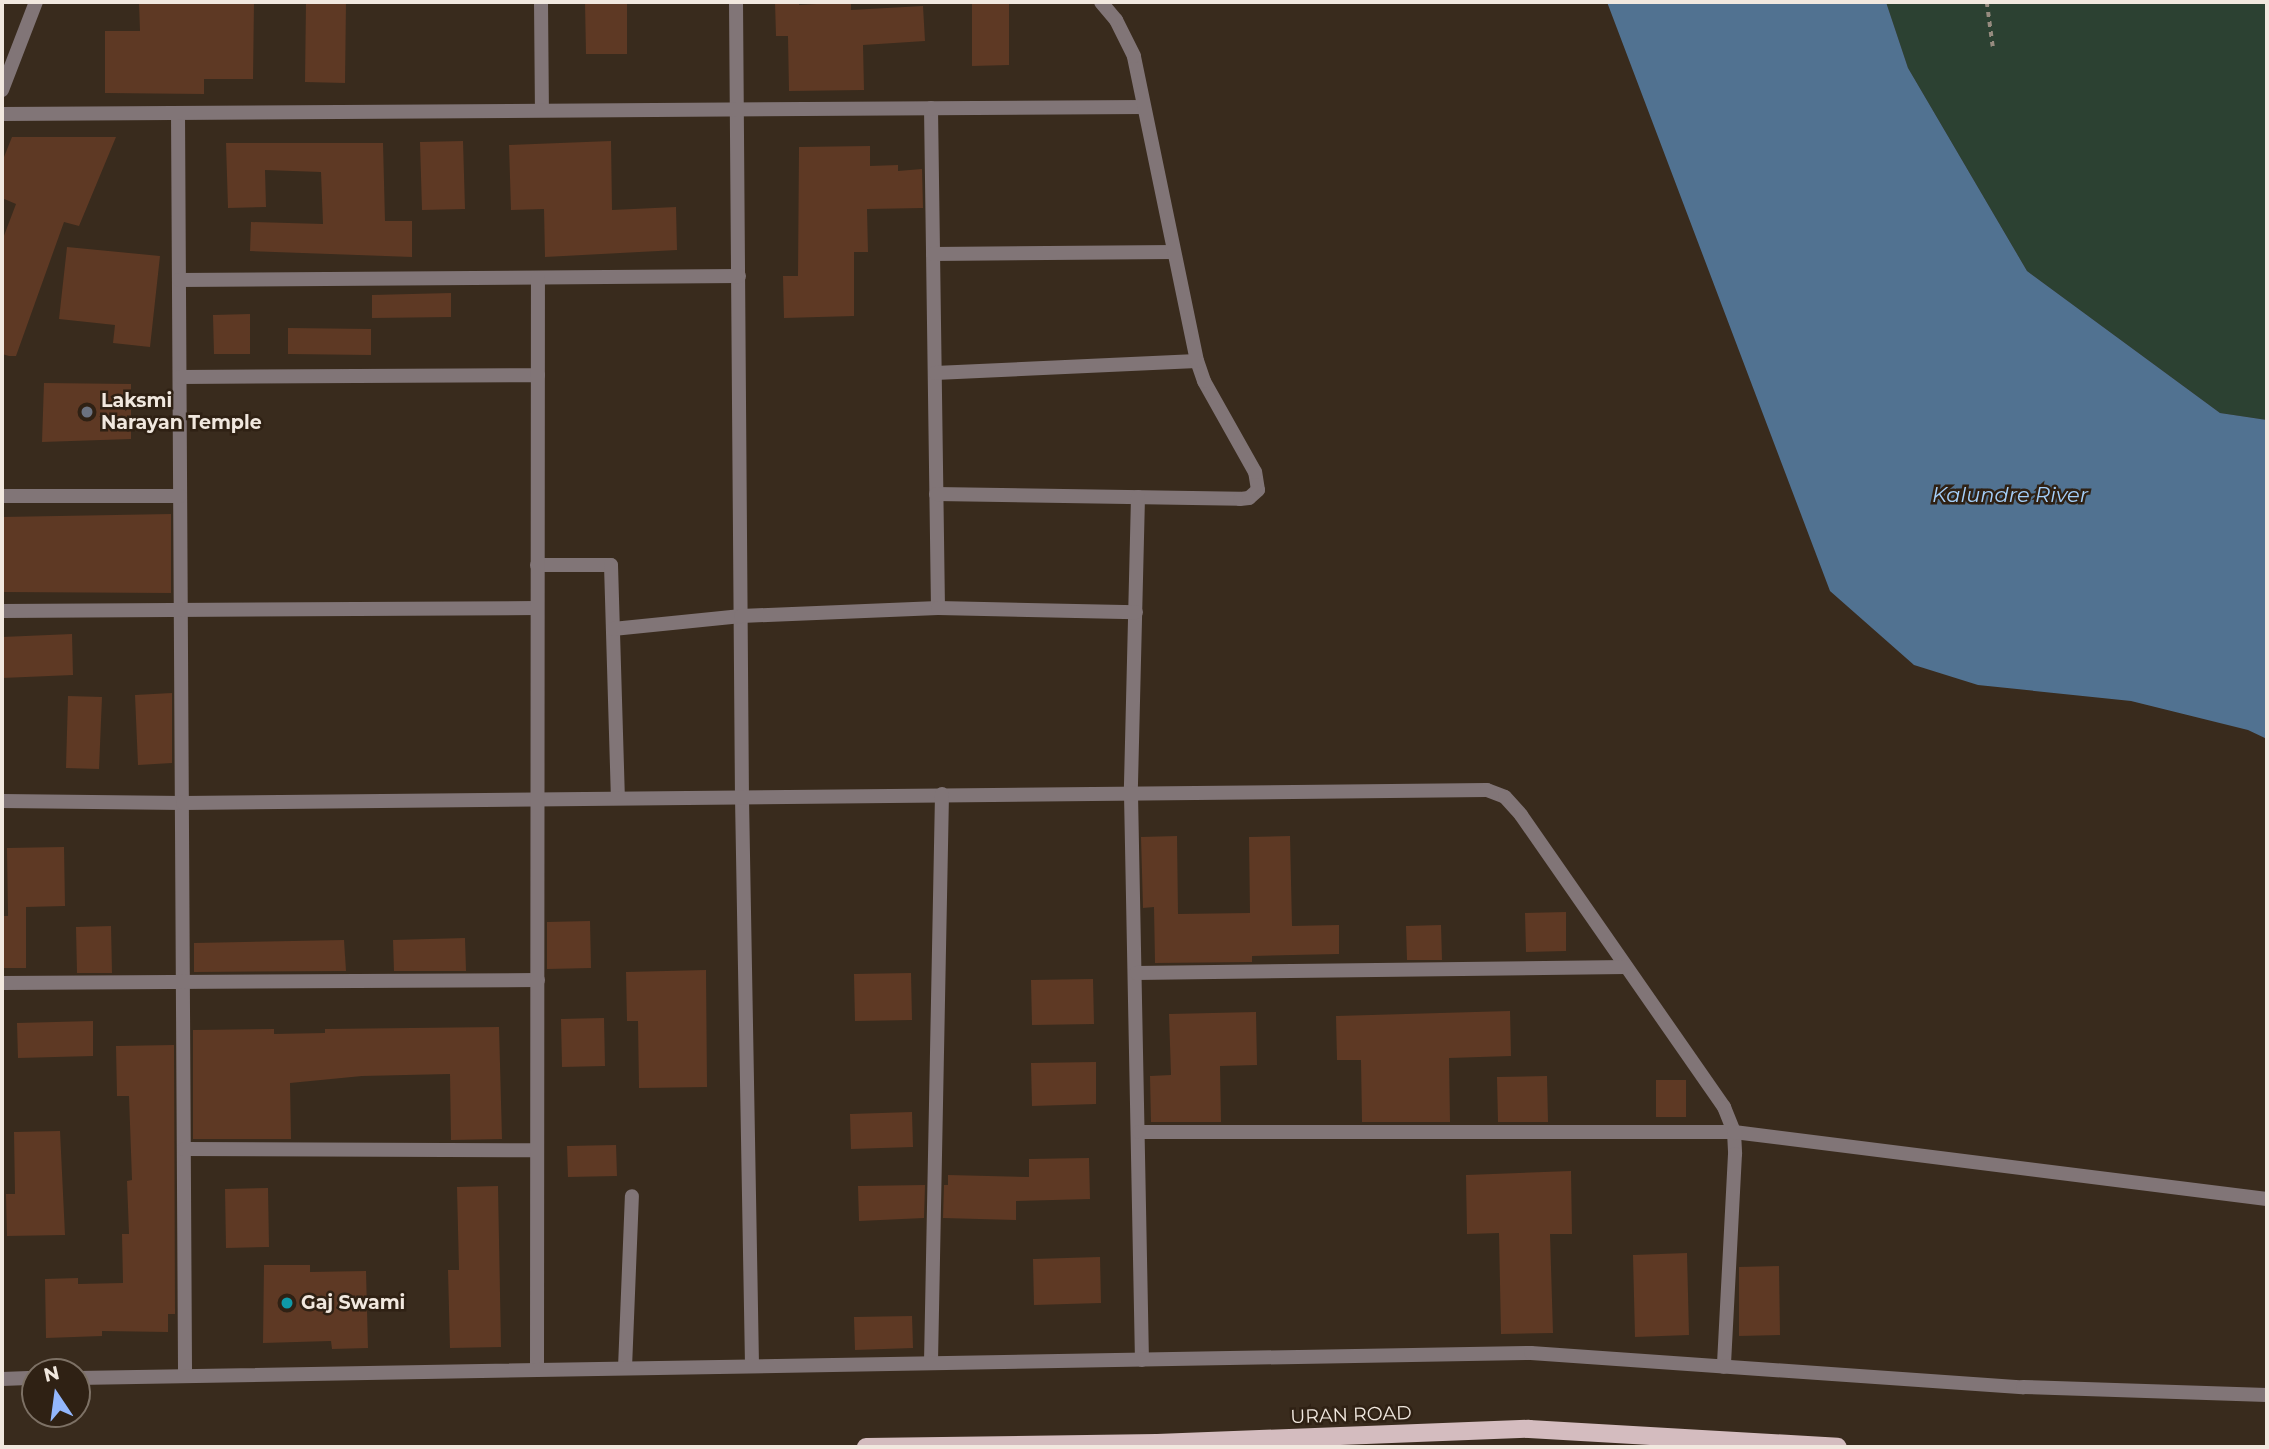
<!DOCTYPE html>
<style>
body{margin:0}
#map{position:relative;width:2269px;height:1449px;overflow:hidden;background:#392b1d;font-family:Montserrat,sans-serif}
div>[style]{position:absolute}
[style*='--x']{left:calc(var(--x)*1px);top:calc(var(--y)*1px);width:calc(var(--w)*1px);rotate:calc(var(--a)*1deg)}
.green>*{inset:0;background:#2c4132}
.water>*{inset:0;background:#517291}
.building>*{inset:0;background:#5e3924}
.path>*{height:3.5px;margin-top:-1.75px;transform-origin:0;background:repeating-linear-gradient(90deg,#968b7f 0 5px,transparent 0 10px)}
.street>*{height:14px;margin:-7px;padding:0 7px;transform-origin:7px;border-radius:7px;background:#817577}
.primary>*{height:18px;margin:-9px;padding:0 9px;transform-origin:9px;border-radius:9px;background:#d4bcbf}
.dots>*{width:19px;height:19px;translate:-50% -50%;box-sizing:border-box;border:4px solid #2f2114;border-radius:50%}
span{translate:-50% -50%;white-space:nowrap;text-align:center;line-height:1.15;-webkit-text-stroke:5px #2f2114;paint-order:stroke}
.poi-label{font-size:19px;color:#f1e8df;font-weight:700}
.left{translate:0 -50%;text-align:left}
.street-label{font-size:19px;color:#f1e8df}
.water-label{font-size:21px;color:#a5cff9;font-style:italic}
.frame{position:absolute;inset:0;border:4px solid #f1e8df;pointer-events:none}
.north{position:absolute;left:21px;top:1358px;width:70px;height:70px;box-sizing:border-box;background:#2f2114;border:2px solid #7d7165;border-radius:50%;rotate:347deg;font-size:19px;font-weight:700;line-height:28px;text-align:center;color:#f1e8df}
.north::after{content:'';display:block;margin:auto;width:24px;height:32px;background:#93b7fd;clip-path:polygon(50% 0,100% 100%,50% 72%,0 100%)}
</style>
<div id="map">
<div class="green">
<i style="clip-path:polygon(1886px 2px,2267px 2px,2267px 420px,2220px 413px,2027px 271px,1908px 68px)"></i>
</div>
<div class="water">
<i style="clip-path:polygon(1607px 2px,1886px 2px,1908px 68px,2027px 271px,2220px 413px,2267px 420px,2267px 739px,2248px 730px,2131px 701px,1978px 685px,1914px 665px,1830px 591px)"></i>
</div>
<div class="building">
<i style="clip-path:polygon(139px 2px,254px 2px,253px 79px,204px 79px,204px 94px,105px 93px,105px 31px,140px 31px)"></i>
<i style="clip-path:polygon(306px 2px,346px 2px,345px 83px,305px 82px)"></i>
<i style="clip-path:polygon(585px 2px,627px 2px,627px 54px,586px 54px)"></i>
<i style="clip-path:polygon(775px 2px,799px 2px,799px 5px,851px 2px,851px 10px,923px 6px,925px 41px,863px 45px,864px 90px,789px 91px,788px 36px,776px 36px)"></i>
<i style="clip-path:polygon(972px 2px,1009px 2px,1009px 65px,972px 66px)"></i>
<i style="clip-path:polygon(12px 137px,116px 137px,79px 226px,64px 222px,16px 356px,9px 356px,2px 354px,2px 241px,16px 204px,2px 198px,2px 162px)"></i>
<i style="clip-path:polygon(463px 141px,465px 209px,422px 210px,420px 142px)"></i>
<i style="clip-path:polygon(611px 141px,612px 210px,676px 207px,677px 250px,545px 257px,544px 209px,511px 210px,509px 145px)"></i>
<i style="clip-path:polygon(226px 143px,383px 143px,385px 221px,412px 221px,412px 257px,250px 251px,251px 222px,323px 224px,321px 172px,265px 170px,266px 207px,228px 208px)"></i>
<i style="clip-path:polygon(870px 146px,870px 166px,898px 165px,898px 171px,922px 169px,923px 208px,867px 209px,868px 252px,854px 252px,854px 316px,784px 318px,783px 276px,798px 276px,799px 147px)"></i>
<i style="clip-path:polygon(67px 247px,160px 256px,150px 347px,113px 343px,115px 325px,59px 319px)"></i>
<i style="clip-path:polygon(451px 293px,451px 317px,372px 318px,372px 295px)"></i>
<i style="clip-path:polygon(250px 314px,250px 354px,214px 354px,213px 315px)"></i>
<i style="clip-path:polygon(288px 328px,371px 329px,371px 355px,288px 354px)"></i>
<i style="clip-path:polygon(44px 383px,131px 384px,131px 439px,42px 442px)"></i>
<i style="clip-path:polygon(171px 514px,171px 593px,2px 592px,2px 517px)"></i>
<i style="clip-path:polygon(72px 634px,73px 675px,2px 678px,2px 637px)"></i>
<i style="clip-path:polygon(172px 693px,172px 763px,138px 765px,135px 695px)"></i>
<i style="clip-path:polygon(68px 696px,102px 697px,99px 769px,66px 768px)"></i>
<i style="clip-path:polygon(1177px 836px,1178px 914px,1250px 913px,1249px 837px,1290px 836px,1292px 926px,1339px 925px,1339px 954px,1252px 956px,1252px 962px,1155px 963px,1154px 907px,1143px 908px,1141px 837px)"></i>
<i style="clip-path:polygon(64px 847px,65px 906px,26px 907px,26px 968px,2px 968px,2px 916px,8px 916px,7px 848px)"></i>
<i style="clip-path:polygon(1566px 912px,1566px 951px,1526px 952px,1525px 913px)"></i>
<i style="clip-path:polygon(590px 921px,591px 968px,547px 969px,547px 922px)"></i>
<i style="clip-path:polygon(1441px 925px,1442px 960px,1407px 960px,1406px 926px)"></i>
<i style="clip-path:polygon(111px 926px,112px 973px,77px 973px,76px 927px)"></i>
<i style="clip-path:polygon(465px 938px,466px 971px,394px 971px,393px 940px)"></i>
<i style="clip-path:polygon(344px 940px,346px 971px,194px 972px,194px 943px)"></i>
<i style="clip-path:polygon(706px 970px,707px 1087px,639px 1088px,638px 1021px,627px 1021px,626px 972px)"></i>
<i style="clip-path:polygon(911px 973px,912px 1020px,855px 1021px,854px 974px)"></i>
<i style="clip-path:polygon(1093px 979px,1094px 1024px,1032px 1025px,1031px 980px)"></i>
<i style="clip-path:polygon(1510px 1011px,1511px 1056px,1449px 1058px,1450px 1122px,1362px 1122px,1361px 1060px,1337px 1060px,1336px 1016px)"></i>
<i style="clip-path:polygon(1256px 1012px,1257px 1065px,1220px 1066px,1221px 1122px,1151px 1122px,1150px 1076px,1171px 1075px,1169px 1014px)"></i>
<i style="clip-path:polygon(604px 1018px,605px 1066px,562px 1067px,561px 1019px)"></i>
<i style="clip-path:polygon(93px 1021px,93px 1056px,18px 1058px,17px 1023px)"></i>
<i style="clip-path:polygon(499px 1027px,502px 1139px,451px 1140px,450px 1074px,362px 1076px,290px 1083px,291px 1139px,193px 1139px,193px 1030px,274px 1029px,274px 1034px,325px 1033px,325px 1029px)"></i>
<i style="clip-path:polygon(174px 1045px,175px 1314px,168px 1314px,168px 1332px,102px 1331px,102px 1336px,46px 1338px,45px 1279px,78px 1278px,78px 1284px,123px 1283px,122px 1234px,129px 1234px,127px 1181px,132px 1180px,129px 1096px,117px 1096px,116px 1046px)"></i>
<i style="clip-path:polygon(1096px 1062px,1096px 1104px,1032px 1106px,1031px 1063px)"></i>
<i style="clip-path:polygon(1547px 1076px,1548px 1122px,1498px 1122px,1497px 1077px)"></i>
<i style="clip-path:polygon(1656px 1080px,1686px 1080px,1686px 1117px,1656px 1117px)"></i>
<i style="clip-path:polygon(912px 1112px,913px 1147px,851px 1149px,850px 1114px)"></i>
<i style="clip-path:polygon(60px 1131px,65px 1235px,7px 1236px,6px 1194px,15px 1194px,14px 1132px)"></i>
<i style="clip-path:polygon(616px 1145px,617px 1176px,568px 1177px,567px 1146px)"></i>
<i style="clip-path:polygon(1089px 1158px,1090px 1199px,1016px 1201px,1016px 1220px,943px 1218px,944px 1185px,948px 1185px,948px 1175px,1029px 1177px,1029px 1159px)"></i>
<i style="clip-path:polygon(1571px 1171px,1572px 1234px,1550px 1234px,1553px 1333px,1501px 1334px,1499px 1233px,1467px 1234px,1466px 1175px)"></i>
<i style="clip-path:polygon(925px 1185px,924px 1218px,859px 1221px,858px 1186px)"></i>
<i style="clip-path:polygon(498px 1186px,501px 1347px,450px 1348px,448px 1270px,459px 1270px,457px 1187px)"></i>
<i style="clip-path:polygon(268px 1188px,269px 1247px,226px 1248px,225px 1189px)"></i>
<i style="clip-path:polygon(1687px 1253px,1689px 1335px,1635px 1337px,1633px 1255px)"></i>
<i style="clip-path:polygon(1100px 1257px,1101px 1303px,1034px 1305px,1033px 1259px)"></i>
<i style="clip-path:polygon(264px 1265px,310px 1265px,310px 1272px,366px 1271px,368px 1348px,332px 1349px,331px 1341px,263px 1343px)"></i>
<i style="clip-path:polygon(1779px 1266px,1780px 1335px,1739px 1336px,1739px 1267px)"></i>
<i style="clip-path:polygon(912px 1316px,913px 1348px,855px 1350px,854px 1317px)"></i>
</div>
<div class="path">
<i style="--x:1987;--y:2;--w:45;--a:82.4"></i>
</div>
<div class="street">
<i style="--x:541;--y:2;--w:108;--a:89.5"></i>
<i style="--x:736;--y:2;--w:796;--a:89.57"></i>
<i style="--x:742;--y:798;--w:568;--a:88.99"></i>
<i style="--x:2;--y:90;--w:94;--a:-68.9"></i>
<i style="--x:931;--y:108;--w:500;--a:89.2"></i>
<i style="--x:178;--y:113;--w:1263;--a:89.68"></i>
<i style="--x:2;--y:114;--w:1142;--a:-0.35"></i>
<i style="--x:933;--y:254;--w:241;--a:-0.5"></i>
<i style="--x:179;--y:280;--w:560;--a:-0.41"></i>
<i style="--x:935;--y:373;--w:262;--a:-2.6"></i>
<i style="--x:180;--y:377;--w:358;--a:-0.3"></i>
<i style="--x:936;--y:494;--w:304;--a:0.9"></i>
<i style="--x:1240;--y:499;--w:9;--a:-6"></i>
<i style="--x:1249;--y:498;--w:12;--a:-42"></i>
<i style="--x:1258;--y:490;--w:18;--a:-99"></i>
<i style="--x:1255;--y:472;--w:104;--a:-119.3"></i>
<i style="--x:1204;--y:381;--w:21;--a:-109"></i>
<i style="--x:1197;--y:361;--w:311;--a:-101.7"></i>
<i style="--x:1134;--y:56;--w:40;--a:-116.6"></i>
<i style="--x:1116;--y:20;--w:23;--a:-130"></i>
<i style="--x:2;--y:496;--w:178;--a:0"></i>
<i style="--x:1138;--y:497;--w:297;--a:91.4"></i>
<i style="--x:1131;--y:794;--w:566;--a:88.89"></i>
<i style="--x:537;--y:565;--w:74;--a:0"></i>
<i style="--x:611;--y:565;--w:233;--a:88.3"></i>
<i style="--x:2;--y:611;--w:535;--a:-0.32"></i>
<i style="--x:613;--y:629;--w:129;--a:-5.8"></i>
<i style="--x:741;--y:616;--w:197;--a:-2.3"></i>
<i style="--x:938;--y:608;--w:198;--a:1.2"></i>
<i style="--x:2;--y:801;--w:181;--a:0.6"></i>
<i style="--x:183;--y:803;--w:1304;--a:-0.57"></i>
<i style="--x:1487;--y:790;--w:19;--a:21"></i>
<i style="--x:1505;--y:797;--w:24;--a:48"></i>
<i style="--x:1521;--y:815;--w:356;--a:55.2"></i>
<i style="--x:1724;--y:1107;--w:27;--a:68"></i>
<i style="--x:1734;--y:1132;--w:22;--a:87"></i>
<i style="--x:1735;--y:1154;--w:213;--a:93"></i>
<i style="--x:1136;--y:973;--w:490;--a:-0.7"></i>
<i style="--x:2;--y:983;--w:536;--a:-0.32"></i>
<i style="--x:1139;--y:1132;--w:595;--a:0"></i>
<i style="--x:1734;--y:1132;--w:537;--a:7.16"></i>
<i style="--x:184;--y:1149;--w:353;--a:0.2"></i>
<i style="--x:931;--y:1362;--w:568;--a:-88.89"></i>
<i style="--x:625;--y:1368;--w:172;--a:-87.7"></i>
<i style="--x:537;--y:1370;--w:1092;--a:-89.95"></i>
<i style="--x:77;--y:1378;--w:1454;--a:-0.99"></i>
<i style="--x:1531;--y:1353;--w:493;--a:4"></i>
<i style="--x:2023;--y:1387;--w:244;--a:1.9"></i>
<i style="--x:2;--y:1379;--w:33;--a:-2"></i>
</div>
<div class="primary">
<i style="--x:866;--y:1447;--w:291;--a:-0.8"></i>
<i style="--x:1157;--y:1443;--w:372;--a:-2.2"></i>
<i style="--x:1529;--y:1429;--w:309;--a:3.3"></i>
</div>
<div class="dots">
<i style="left:87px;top:412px;background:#6b7280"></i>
<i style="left:287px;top:1303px;background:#0f9aa8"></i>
</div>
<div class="poi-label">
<span class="left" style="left:101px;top:412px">Laksmi<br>Narayan Temple</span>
<span class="left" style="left:301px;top:1303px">Gaj Swami</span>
</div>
<div class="street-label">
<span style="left:1351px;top:1415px;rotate:-2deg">URAN ROAD</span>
</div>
<div class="water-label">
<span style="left:2010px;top:495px">Kalundre River</span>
</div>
<div class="frame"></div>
<div class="north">N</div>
</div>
